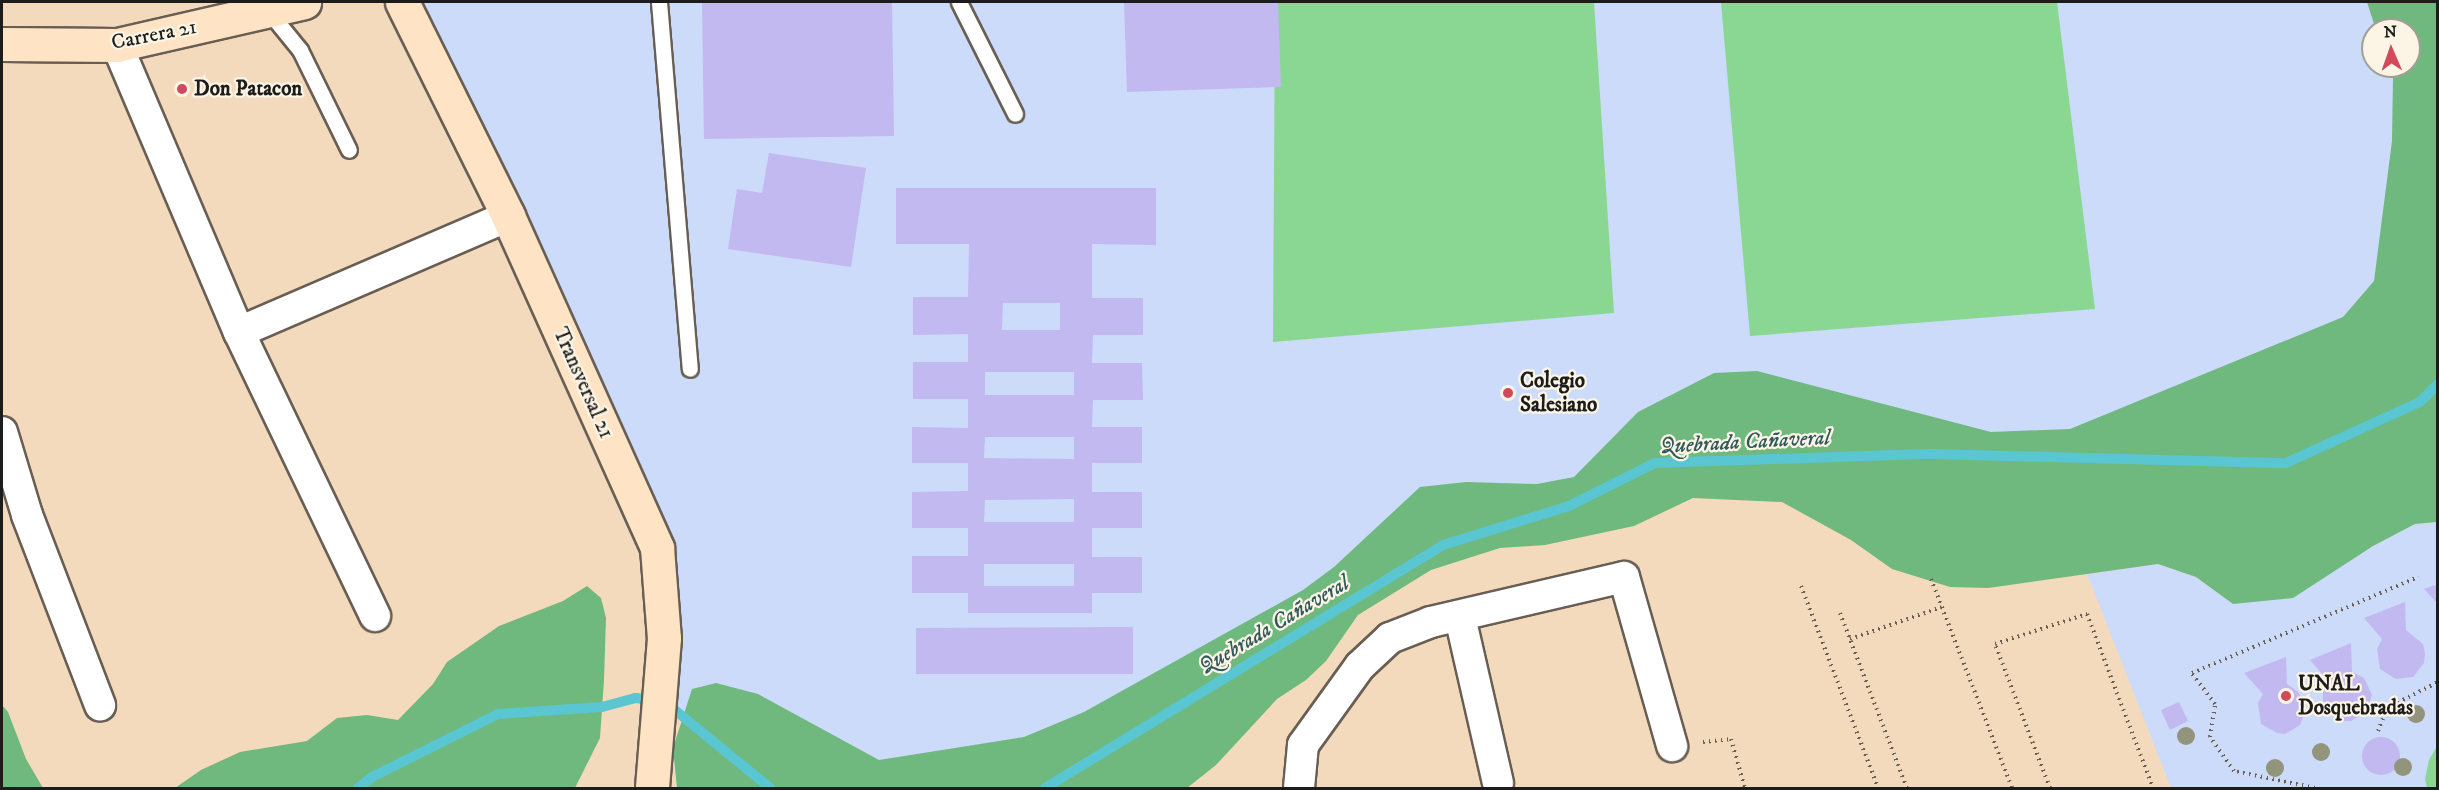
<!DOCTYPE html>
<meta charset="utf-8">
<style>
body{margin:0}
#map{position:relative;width:2439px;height:790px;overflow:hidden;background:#f4dabc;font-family:"IM FELL DW Pica",serif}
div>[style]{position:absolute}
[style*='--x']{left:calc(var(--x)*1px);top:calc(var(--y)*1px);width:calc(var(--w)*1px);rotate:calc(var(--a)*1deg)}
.built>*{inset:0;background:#cbdbf9}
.green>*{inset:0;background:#8ad794}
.forest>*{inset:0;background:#6fb87e}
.stream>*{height:10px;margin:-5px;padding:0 5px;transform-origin:5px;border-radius:5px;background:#59c6d1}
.building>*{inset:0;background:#c2b9f0}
.round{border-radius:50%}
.path>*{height:4px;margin-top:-2px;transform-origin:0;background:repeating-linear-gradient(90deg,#685e54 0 1.5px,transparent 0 6px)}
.roads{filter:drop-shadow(2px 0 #685e54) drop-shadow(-2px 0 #685e54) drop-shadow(0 2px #685e54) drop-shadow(0 -2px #685e54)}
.lane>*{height:15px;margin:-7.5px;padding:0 7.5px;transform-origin:7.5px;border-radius:7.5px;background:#fff}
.street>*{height:30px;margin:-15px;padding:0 15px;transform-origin:15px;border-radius:15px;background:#fff}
.secondary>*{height:33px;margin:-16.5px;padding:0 16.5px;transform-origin:16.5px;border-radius:16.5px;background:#fee4c5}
.trees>*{width:18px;height:18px;margin:-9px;border-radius:50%;background:#92957b}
.dots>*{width:16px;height:16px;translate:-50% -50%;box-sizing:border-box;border:3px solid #fcf5e5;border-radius:50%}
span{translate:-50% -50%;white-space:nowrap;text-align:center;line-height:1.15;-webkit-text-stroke:4.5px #fcf5e5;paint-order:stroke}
.street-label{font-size:21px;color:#1c1c1c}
.poi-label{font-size:21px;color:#1c1c1c;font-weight:700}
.left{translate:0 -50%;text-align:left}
.water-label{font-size:22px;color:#31585b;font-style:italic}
.frame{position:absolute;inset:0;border:3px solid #1c1c1c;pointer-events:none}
.north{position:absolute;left:2361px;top:18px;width:60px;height:60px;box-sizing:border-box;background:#fcf5e5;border:2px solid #a29e95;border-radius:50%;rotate:358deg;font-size:16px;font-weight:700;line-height:24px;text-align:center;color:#1c1c1c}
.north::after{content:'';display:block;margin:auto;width:21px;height:27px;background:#d1495b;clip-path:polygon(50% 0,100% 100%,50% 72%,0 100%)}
</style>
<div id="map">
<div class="built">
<i style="clip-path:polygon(evenodd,402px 2px,2437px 2px,2420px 402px,1655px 463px,1443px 545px,1045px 788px,770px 788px,665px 702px,657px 548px,402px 2px,2373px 30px,2409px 30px,2409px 66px,2373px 66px,2373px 30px)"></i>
<i style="clip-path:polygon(2437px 522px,2437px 788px,2171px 788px,2087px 574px,2158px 564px,2196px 577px,2233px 604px,2373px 546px,2415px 524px)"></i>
</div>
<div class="green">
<i style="clip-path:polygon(1275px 2px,1594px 2px,1614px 313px,1273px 342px)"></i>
<i style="clip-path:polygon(1721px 2px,2057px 2px,2095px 309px,1750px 336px)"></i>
<i style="clip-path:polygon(2437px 746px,2437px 788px,2427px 788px,2425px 779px,2429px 760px)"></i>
</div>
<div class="forest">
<i style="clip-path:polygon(2367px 2px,2437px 2px,2437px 522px,2415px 524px,2373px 546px,2293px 598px,2233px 604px,2196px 577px,2158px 564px,1988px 588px,1950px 587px,1892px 569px,1851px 540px,1782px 502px,1693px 498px,1634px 526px,1545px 545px,1500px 548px,1431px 570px,1358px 615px,1326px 661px,1306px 680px,1277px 699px,1216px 765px,1187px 788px,677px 788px,673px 748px,692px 689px,716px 683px,758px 694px,879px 760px,1024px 737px,1084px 712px,1303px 590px,1334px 567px,1420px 487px,1466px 482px,1537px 484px,1574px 477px,1638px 412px,1714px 373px,1757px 371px,1991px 432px,2070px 429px,2343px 317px,2374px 281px,2392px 141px,2393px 78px,2389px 66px,2409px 66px,2409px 30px,2376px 30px)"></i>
<i style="clip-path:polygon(587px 586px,601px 598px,606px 618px,604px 680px,600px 738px,575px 788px,175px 788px,201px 770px,240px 752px,307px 741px,337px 718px,367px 715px,398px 720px,433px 684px,447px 662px,499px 626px,563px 601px)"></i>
<i style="clip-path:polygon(2px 705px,8px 712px,26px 759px,43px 788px,2px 788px)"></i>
</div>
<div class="stream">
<i style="--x:358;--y:788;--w:18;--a:-38"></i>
<i style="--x:372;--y:777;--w:141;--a:-26.6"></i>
<i style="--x:498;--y:714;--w:104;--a:-3.9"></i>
<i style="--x:602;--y:707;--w:35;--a:-15"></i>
<i style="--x:636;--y:698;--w:29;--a:8"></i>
<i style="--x:665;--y:702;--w:136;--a:39.3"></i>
<i style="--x:1045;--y:788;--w:466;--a:-31.4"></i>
<i style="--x:1443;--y:545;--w:132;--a:-17.2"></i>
<i style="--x:1569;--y:506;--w:96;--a:-26.6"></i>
<i style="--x:1655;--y:463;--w:277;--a:-1.9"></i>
<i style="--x:1932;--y:454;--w:354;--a:1.5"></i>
<i style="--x:2286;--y:463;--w:147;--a:-24.5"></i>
<i style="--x:2420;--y:402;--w:25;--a:-45"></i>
</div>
<div class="building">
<i style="clip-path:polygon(702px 2px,892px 2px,894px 136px,704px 139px)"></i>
<i style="clip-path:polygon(1124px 2px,1278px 2px,1281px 87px,1127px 92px)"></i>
<i style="clip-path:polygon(769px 153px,866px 168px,851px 267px,728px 249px,737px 189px,762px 193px)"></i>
<i style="clip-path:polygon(evenodd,896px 188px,1156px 188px,1156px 245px,1092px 244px,1092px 298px,1143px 298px,1143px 335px,1093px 335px,1092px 363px,1142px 363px,1143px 400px,1093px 400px,1092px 427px,1142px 427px,1142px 463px,1092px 463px,1092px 492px,1142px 492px,1142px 528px,1092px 528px,1092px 557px,1142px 557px,1142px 593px,1092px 593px,1092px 613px,968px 613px,968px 593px,912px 593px,912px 556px,968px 556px,968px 528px,912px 528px,912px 492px,968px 491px,968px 463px,912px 463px,912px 427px,968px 428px,968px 399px,913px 399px,913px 362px,968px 362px,968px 334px,913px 335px,913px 297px,968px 297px,969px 244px,896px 244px,896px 188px,1003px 303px,1060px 303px,1060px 330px,1002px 330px,1003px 303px,896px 188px,985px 372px,1074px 372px,1074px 395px,985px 395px,985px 372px,896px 188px,985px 437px,1074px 437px,1074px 459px,984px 458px,985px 437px,896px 188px,1074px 499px,1074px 522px,984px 522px,985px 500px,1074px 499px,896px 188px,984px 564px,1074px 564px,1074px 586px,984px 586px,984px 564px)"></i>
<i style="clip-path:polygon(2438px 584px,2438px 604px,2424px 589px)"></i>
<i style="clip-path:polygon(2405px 602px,2406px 630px,2423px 644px,2425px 654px,2424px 663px,2413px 677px,2396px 679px,2380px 669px,2377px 649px,2382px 639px,2364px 618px)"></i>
<i style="clip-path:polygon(1133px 627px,1133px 674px,916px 674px,916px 628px)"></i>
<i style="clip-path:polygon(2351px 643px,2352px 672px,2364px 678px,2372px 695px,2366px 712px,2351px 721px,2343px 721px,2327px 711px,2323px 701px,2323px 690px,2328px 681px,2310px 660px)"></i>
<i style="clip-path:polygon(2286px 657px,2287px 684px,2298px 692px,2306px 709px,2300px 725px,2285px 734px,2277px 733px,2261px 724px,2258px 703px,2263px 694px,2244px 673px)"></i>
<i style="clip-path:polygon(2179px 702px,2188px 721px,2170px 730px,2161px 710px)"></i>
<i class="round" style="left:2362px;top:737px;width:38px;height:38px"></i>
</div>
<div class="path">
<i style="--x:1931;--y:579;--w:224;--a:68.8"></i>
<i style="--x:1801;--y:586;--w:216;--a:69.1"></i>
<i style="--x:1840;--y:613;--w:187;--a:69.1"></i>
<i style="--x:1850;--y:639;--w:97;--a:-19.2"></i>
<i style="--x:2378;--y:731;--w:25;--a:-69"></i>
<i style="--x:2387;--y:708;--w:57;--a:-27"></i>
<i style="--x:1703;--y:742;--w:28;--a:-6"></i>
<i style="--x:1731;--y:739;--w:51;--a:74.1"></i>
<i style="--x:2050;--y:788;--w:154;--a:-110.9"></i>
<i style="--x:1995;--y:644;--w:97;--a:-18.1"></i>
<i style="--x:2087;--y:614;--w:186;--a:69.2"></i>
<i style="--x:2315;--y:788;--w:83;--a:-168.1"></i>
<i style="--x:2234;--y:771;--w:42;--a:-125.2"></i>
<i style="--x:2210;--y:737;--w:33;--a:-81"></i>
<i style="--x:2215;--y:704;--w:39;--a:-127"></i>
<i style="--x:2192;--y:673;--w:246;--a:-23"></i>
</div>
<div class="roads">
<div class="lane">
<i style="--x:659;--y:2;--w:368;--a:85.2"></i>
<i style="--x:959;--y:2;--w:125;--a:63.4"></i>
<i style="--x:269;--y:12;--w:49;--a:50.8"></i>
<i style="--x:300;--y:50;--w:111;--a:63.9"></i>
</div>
<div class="street">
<i style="--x:117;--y:45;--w:312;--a:67"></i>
<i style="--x:239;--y:332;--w:315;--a:64.4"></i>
<i style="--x:239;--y:332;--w:293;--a:-23.3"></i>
<i style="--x:2;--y:432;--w:87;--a:73.2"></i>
<i style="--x:27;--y:515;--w:204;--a:69"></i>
<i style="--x:1460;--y:617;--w:170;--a:77.1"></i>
<i style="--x:1299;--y:788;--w:43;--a:-84.7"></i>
<i style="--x:1303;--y:745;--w:97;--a:-54.2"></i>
<i style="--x:1360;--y:666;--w:41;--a:-43"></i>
<i style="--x:1390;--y:638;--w:44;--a:-21.3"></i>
<i style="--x:1431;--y:622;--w:198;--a:-13.1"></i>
<i style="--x:1624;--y:577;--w:176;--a:74.1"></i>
</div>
<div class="secondary">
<i style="--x:402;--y:2;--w:239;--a:63.6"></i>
<i style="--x:508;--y:216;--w:364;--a:65.8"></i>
<i style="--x:657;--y:548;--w:90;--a:85.6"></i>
<i style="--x:664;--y:638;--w:150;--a:94.6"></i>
<i style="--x:2;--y:44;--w:115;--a:0.5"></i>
<i style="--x:117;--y:45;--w:192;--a:-12.9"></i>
</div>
</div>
<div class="trees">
<i style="left:2416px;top:714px"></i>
<i style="left:2186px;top:736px"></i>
<i style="left:2321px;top:752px"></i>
<i style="left:2403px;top:767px"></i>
<i style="left:2275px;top:768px"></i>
</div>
<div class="dots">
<i style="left:182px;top:89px;background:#d1495b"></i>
<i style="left:1508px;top:393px;background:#d1495b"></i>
<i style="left:2286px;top:696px;background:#d1495b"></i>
</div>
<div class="street-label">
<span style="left:154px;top:35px;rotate:-11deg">Carrera 21</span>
<span style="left:583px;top:383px;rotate:66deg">Transversal 21</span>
</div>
<div class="poi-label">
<span class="left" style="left:194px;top:89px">Don Patacon</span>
<span class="left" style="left:1520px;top:393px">Colegio<br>Salesiano</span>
<span class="left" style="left:2298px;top:696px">UNAL<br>Dosquebradas</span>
</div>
<div class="water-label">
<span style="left:1745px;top:442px;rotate:-3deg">Quebrada Cañaveral</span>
<span style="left:1274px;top:625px;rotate:-31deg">Quebrada Cañaveral</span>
</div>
<div class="frame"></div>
<div class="north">N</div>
</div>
